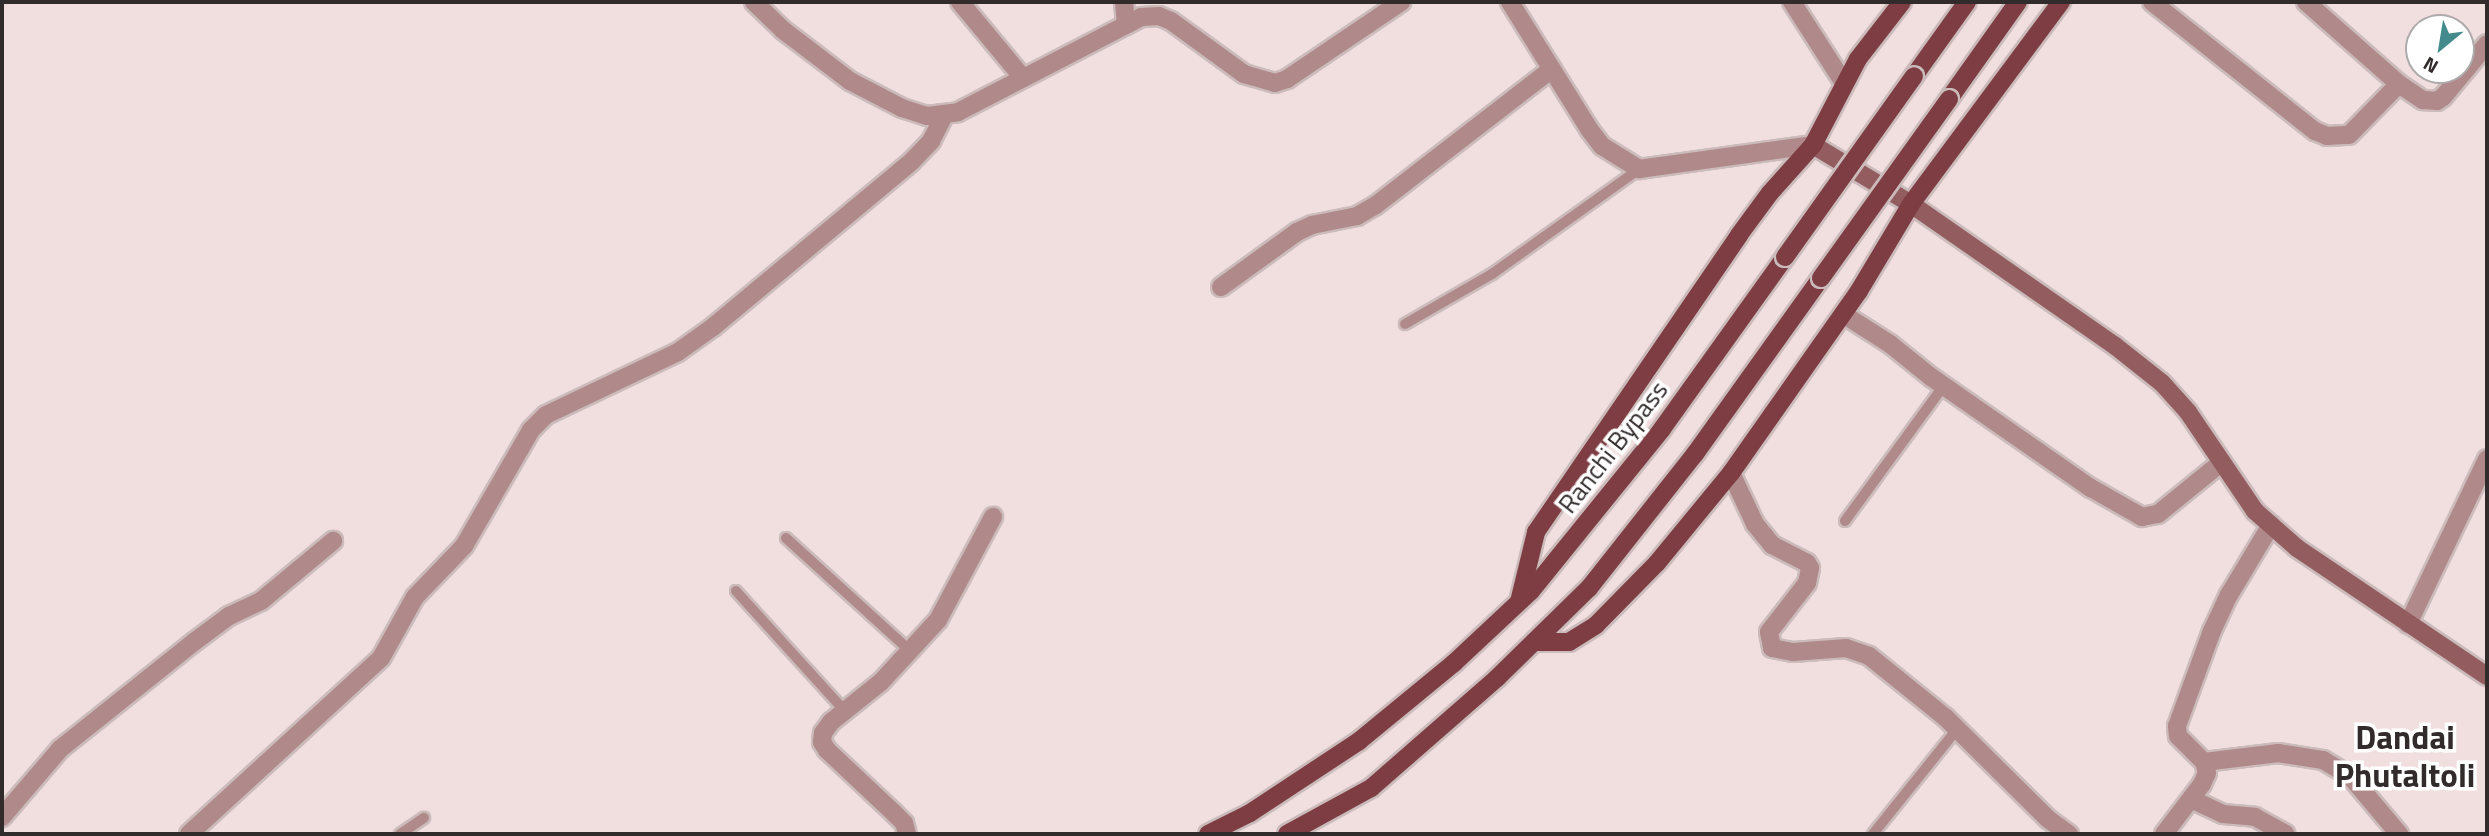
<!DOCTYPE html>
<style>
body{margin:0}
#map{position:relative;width:2489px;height:836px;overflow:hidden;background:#f1dfdf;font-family:"Titillium Web",sans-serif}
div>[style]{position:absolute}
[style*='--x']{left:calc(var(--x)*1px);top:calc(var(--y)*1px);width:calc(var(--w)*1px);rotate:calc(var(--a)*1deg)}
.roads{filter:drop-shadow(2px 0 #cbbbbb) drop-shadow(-2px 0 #cbbbbb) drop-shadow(0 2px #cbbbbb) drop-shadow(0 -2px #cbbbbb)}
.lane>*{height:10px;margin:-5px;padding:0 5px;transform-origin:5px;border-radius:5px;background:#b0898a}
.street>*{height:18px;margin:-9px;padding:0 9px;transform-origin:9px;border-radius:9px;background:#b0898a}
.secondary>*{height:18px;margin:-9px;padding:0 9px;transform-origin:9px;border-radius:9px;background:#935d60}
.primary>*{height:18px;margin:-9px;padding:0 9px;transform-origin:9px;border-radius:9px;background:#7d3d42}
.bridges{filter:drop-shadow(2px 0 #cbbbbb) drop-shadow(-2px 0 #cbbbbb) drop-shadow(0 2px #cbbbbb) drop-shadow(0 -2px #cbbbbb)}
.primary-bridge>*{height:18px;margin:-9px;padding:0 9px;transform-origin:9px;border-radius:9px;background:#7d3d42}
span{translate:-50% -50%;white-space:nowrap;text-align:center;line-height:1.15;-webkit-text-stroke:7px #fff;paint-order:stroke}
.street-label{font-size:26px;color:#322b2c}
.district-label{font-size:33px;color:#322b2c;font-weight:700}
.frame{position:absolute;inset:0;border:4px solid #322b2c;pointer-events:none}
.north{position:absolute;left:2405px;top:14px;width:70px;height:70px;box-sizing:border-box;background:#fff;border:2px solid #adaaab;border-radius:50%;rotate:210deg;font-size:19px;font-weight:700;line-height:28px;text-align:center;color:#322b2c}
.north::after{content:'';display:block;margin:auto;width:24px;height:32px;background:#428a8b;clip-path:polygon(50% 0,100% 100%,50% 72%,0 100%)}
</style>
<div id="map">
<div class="roads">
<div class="lane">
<i style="--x:1405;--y:324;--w:100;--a:-29.9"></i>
<i style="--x:1492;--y:274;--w:181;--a:-35.5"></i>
<i style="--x:1845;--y:521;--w:168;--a:-53.9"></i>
<i style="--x:786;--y:538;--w:168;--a:42.3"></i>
<i style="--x:736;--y:591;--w:162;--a:47.8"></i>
<i style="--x:400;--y:834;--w:29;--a:-34"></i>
<i style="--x:1873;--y:834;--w:134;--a:-51.3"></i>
</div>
<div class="street">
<i style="--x:754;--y:2;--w:40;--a:44"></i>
<i style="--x:783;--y:30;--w:84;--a:37.3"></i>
<i style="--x:850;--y:81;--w:59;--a:27.4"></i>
<i style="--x:902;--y:108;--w:26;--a:18"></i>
<i style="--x:927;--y:116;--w:31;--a:-7"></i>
<i style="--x:958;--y:112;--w:206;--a:-27.4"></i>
<i style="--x:1141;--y:17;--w:18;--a:-3"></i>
<i style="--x:1159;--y:16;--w:13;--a:23"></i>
<i style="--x:1171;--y:21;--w:90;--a:36"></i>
<i style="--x:1244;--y:74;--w:32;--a:16"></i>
<i style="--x:1275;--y:83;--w:13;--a:-18"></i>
<i style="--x:1287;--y:79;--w:138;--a:-34"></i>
<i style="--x:960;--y:2;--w:99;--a:50.3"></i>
<i style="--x:1124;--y:2;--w:23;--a:85"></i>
<i style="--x:1510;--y:2;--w:150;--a:58.1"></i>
<i style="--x:1589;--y:129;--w:21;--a:53"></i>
<i style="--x:1602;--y:146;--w:44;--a:31.9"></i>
<i style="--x:1639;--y:169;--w:176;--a:-7.9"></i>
<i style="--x:1792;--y:2;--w:96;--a:57.3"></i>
<i style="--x:2152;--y:2;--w:208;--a:38.4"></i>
<i style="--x:2315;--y:131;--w:13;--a:23"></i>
<i style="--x:2327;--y:136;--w:22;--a:-3"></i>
<i style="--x:2349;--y:135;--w:71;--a:-45.6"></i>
<i style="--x:2306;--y:2;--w:124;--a:41.4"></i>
<i style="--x:2399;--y:84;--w:29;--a:34"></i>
<i style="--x:2423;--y:100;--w:14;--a:4"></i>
<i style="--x:2437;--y:101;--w:7;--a:-34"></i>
<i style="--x:2443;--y:97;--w:69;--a:-50.3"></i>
<i style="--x:1221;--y:287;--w:94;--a:-35.9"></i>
<i style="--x:1297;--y:232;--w:17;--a:-25"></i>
<i style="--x:1312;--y:225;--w:46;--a:-11.3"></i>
<i style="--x:1357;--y:216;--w:22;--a:-30"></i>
<i style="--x:1376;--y:205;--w:222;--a:-37.7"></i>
<i style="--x:1843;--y:314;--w:56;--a:32.6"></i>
<i style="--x:1890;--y:344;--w:53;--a:38.8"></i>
<i style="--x:1931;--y:377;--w:195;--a:34.8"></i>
<i style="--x:2091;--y:488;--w:59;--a:29.6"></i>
<i style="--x:2142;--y:517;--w:16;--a:-11"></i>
<i style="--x:2158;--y:514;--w:82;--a:-39.1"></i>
<i style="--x:1731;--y:473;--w:56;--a:64.8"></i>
<i style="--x:1755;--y:524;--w:14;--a:51"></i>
<i style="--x:1764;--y:535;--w:13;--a:51"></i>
<i style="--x:1772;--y:545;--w:39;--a:27"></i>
<i style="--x:1807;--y:563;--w:6;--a:59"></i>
<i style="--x:1810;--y:568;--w:15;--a:101"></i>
<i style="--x:1807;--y:583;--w:62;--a:127.8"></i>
<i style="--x:1769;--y:632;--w:16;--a:79"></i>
<i style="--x:1772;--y:648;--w:21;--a:11"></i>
<i style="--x:1793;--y:652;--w:53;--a:-4.3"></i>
<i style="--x:1846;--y:648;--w:24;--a:19"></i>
<i style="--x:1869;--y:656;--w:97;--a:38.8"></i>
<i style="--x:1945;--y:717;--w:145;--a:44.7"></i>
<i style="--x:2048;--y:819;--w:26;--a:36"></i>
<i style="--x:2408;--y:624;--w:183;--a:-64.4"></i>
<i style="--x:2204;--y:762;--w:75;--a:-6.9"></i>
<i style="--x:2278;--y:753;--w:46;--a:8.8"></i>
<i style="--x:2323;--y:760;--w:33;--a:31"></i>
<i style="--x:2351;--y:777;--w:75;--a:49.9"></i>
<i style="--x:2191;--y:799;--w:35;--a:25"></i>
<i style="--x:2223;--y:814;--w:32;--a:5"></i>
<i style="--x:2255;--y:817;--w:35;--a:29"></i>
<i style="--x:2;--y:817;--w:89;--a:-49.5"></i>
<i style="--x:60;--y:749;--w:171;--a:-38.6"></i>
<i style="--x:194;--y:642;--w:44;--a:-36.6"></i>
<i style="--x:229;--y:616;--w:35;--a:-25"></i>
<i style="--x:261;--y:601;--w:94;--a:-39.8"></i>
<i style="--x:189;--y:834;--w:260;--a:-42.5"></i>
<i style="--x:381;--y:658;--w:70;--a:-60.9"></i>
<i style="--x:415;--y:597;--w:71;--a:-46.1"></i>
<i style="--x:464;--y:546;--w:134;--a:-60"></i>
<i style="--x:531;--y:430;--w:21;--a:-45"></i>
<i style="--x:546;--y:415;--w:146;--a:-25.5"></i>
<i style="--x:678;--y:352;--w:43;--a:-35.5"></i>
<i style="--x:713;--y:327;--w:259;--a:-39.8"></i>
<i style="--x:912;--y:161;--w:28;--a:-46"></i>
<i style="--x:931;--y:141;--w:28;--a:-63"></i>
<i style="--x:907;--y:834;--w:11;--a:-105"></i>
<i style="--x:904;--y:823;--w:14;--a:-135"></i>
<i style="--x:894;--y:813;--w:92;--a:-136.8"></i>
<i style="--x:827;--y:750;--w:9;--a:-122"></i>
<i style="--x:822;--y:742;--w:9;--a:-84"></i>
<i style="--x:823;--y:733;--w:14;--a:-54"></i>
<i style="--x:831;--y:722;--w:64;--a:-38.7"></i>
<i style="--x:881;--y:682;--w:84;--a:-47.4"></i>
<i style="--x:938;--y:620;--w:117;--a:-61.9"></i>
<i style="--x:2164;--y:834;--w:63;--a:-52.8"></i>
<i style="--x:2202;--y:784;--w:12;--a:-66"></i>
<i style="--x:2207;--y:773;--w:11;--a:-105"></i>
<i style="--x:2204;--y:762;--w:37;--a:-135"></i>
<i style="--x:2178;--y:736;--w:10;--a:-96"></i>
<i style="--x:2177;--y:726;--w:101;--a:-69.8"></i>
<i style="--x:2212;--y:631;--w:40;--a:-65"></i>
<i style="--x:2229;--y:595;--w:82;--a:-59"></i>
</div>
<div class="secondary">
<i style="--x:1813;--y:145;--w:114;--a:31"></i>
<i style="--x:1911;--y:204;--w:247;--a:34.8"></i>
<i style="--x:2114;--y:345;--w:61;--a:38.4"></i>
<i style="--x:2162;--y:383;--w:39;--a:48"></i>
<i style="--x:2188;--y:412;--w:120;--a:55.9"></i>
<i style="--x:2255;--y:511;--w:56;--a:41.4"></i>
<i style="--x:2297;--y:548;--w:229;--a:34"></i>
</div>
<div class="primary">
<i style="--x:1914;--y:76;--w:91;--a:-54.4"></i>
<i style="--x:1949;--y:99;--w:119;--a:-54.6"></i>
<i style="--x:1519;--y:602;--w:72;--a:-76.3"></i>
<i style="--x:1536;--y:532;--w:360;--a:-55.6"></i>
<i style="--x:1739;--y:235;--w:52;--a:-53.6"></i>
<i style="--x:1770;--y:193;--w:64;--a:-48.1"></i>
<i style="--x:1813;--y:145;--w:97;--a:-62.4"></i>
<i style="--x:1858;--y:59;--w:72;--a:-52.3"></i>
<i style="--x:1534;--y:642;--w:35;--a:0"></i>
<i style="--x:1569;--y:642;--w:32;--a:-32"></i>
<i style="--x:1596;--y:625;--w:87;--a:-45.5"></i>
<i style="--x:1657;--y:563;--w:117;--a:-50.6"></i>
<i style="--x:1731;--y:473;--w:223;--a:-54.9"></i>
<i style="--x:1859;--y:291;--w:101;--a:-59.1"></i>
<i style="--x:1911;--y:204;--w:252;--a:-53.4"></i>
<i style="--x:1208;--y:834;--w:47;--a:-26.6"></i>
<i style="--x:1250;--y:813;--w:131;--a:-33.4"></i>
<i style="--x:1359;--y:741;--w:123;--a:-39.4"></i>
<i style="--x:1454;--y:663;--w:105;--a:-43.1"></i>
<i style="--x:1531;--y:591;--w:208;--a:-51"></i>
<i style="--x:1662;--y:429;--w:211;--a:-54.4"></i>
<i style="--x:1287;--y:834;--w:96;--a:-28.7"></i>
<i style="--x:1371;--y:788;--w:167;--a:-41.1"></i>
<i style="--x:1497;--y:678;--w:129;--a:-44.4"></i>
<i style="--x:1589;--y:588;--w:171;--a:-51.7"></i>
<i style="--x:1695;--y:454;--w:216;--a:-54.4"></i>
</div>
</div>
<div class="bridges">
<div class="primary-bridge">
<i style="--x:1785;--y:257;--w:222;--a:-54.5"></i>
<i style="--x:1821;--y:278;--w:220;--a:-54.4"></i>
</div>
</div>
<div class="street-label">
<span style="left:1613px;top:447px;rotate:-52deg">Ranchi Bypass</span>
</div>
<div class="district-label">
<span style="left:2405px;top:757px">Dandai<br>Phutaltoli</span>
</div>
<div class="frame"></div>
<div class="north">N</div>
</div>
